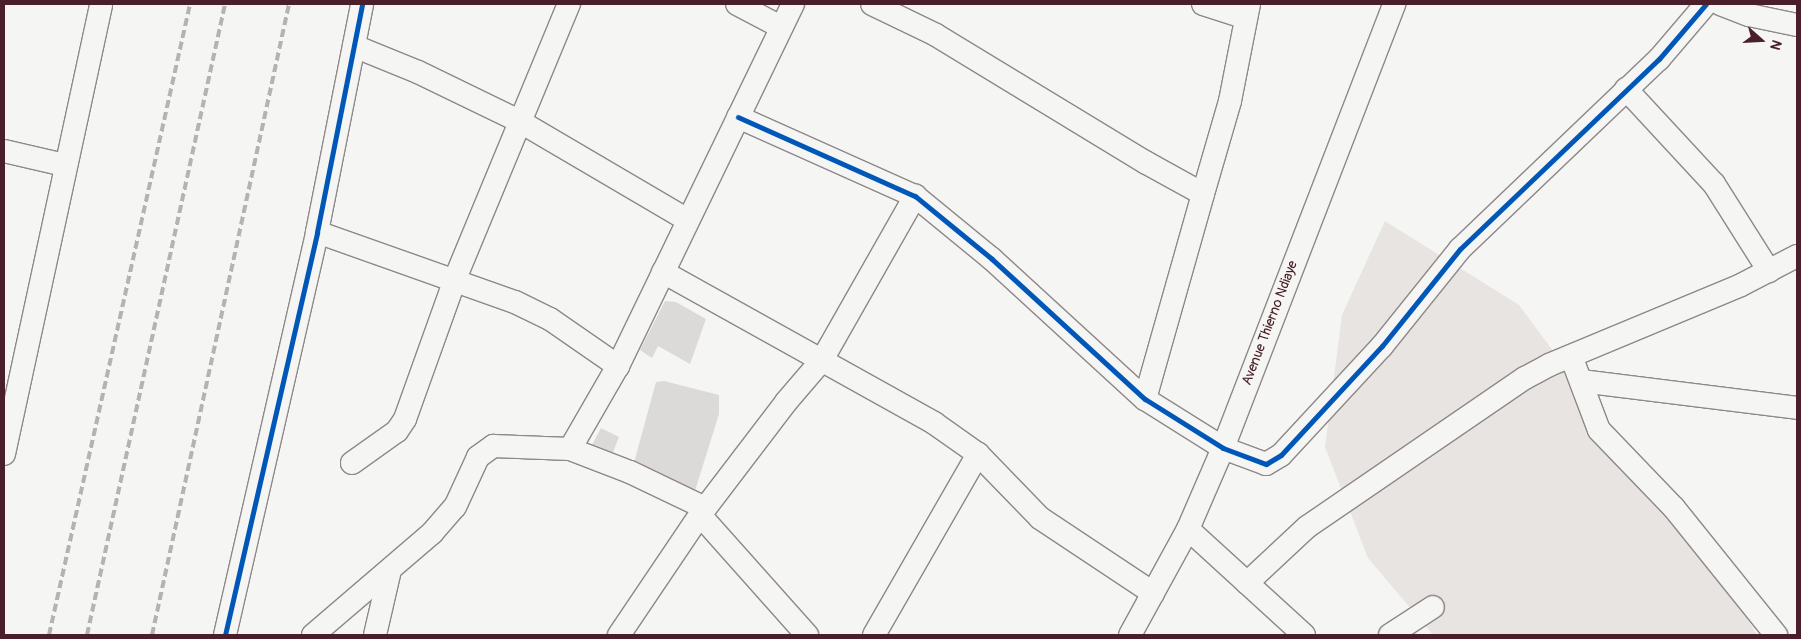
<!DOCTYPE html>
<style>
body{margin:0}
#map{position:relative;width:1801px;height:639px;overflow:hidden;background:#f5f5f3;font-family:Pangolin,sans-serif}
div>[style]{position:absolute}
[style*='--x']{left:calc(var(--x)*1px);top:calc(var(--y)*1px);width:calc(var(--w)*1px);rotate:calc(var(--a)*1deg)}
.green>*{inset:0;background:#e8e4e2}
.building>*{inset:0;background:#dcdad9}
.roads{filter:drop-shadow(1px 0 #8f8788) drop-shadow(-1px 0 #8f8788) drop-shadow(0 1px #8f8788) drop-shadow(0 -1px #8f8788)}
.street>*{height:22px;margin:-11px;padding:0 11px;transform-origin:11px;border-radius:11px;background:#f5f5f3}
.rail>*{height:4px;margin-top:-2px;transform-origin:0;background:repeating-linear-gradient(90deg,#b6b2b2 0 8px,transparent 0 12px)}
.cycleway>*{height:5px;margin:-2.5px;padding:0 2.5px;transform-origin:2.5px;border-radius:2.5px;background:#0057b8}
span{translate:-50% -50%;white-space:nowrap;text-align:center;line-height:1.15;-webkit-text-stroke:5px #f6f6f2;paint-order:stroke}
.street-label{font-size:14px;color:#4a1f2b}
.frame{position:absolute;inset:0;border:5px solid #4a1f2b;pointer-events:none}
.north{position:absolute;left:1736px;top:15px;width:50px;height:50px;-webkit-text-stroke:4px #f6f6f2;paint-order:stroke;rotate:109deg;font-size:14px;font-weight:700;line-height:20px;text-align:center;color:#4a1f2b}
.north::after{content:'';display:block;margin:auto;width:18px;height:22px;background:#4a1f2b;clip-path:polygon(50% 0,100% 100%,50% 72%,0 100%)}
</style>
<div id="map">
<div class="green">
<i style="clip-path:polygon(1385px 221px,1519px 305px,1734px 596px,1757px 635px,1433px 635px,1368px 558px,1325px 447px,1342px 315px)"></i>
</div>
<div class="building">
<i style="clip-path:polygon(665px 301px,676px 302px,706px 319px,690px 364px,658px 346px,652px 358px,640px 350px)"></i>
<i style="clip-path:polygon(664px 381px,719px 395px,719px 414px,694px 494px,632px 470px,656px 382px)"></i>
<i style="clip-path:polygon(601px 428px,619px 437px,609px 462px,587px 454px)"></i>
</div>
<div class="roads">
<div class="street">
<i style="--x:737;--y:4;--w:50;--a:27.6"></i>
<i style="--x:872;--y:4;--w:71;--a:25.8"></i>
<i style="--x:936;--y:35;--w:245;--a:31.3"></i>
<i style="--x:1145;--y:162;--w:66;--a:28.9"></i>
<i style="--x:1203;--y:194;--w:213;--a:105.8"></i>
<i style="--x:1203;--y:4;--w:45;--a:18"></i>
<i style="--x:1720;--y:4;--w:31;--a:21"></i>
<i style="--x:1749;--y:15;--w:49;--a:11.8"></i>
<i style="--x:354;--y:46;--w:69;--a:22.1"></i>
<i style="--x:418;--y:72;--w:112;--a:25.9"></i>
<i style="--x:519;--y:121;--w:196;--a:30.4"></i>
<i style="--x:1626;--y:89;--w:129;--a:47.2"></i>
<i style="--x:1714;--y:184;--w:103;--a:57.7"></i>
<i style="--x:738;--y:117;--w:194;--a:24.1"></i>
<i style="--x:915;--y:196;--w:99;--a:39.3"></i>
<i style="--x:992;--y:259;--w:207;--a:42.5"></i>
<i style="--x:1145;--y:399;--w:92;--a:32.1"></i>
<i style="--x:1223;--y:448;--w:46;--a:20.4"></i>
<i style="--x:1266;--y:464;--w:17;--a:-31"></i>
<i style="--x:1281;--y:455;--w:149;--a:-47.2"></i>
<i style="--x:1382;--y:346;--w:124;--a:-51.2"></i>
<i style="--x:1460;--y:249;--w:275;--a:-43.7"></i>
<i style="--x:1659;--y:59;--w:72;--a:-49.5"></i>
<i style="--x:4;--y:151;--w:62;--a:13.1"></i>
<i style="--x:1203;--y:194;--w:97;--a:-73.8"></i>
<i style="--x:1230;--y:101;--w:99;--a:-78.9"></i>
<i style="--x:317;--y:232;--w:210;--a:19.5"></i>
<i style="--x:515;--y:302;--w:39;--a:26"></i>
<i style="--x:550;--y:319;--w:83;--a:34.7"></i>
<i style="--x:663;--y:272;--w:310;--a:29.1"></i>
<i style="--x:934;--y:423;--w:54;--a:35.2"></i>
<i style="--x:978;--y:454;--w:89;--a:45.9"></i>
<i style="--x:1040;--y:518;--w:136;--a:33.6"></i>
<i style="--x:1571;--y:356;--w:79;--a:69.3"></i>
<i style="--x:1599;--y:430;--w:108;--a:46.1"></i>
<i style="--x:1674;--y:508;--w:163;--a:51.2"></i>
<i style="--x:1581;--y:381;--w:218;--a:7.1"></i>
<i style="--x:570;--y:449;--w:96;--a:-60"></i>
<i style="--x:618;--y:366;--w:402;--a:-64.2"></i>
<i style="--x:4;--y:454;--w:460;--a:-77.8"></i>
<i style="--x:352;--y:463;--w:55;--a:-35.4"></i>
<i style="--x:397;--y:431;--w:14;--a:-56"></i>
<i style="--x:405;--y:419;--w:149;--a:-70.3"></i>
<i style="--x:455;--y:279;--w:298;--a:-67.5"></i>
<i style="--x:700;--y:515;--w:161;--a:48.3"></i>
<i style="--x:1188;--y:529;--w:157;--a:42.4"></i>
<i style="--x:1247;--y:583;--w:82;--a:-43"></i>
<i style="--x:1307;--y:527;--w:264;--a:-34.4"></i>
<i style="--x:1525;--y:378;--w:27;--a:-28"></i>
<i style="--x:1549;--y:365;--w:208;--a:-22.6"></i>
<i style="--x:1741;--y:285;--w:63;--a:-27.4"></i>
<i style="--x:225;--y:635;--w:413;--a:-77.1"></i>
<i style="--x:317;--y:232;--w:232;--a:-78.8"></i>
<i style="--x:313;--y:635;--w:157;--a:-40.6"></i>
<i style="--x:432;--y:533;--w:35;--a:-49"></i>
<i style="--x:455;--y:507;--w:55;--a:-65.3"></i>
<i style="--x:478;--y:457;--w:19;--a:-36"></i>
<i style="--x:493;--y:446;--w:77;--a:2.2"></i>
<i style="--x:570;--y:449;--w:64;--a:21"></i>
<i style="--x:630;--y:472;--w:83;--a:25.6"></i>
<i style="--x:375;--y:635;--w:67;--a:-77"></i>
<i style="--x:619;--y:635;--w:145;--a:-56"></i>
<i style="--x:700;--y:515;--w:142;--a:-52.7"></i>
<i style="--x:786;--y:402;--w:55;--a:-49.4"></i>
<i style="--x:822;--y:360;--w:189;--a:-60.4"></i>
<i style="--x:874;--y:635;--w:209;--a:-60.1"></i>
<i style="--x:1130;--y:635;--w:121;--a:-61.3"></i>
<i style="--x:1188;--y:529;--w:88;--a:-66.6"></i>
<i style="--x:1223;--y:448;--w:476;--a:-68.9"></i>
<i style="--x:1390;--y:635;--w:51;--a:-33.1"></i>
</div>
</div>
<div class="rail">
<i style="--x:49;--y:635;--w:647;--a:-77.4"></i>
<i style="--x:87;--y:635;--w:646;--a:-77.66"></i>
<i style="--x:152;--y:635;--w:646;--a:-77.75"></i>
</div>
<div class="cycleway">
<i style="--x:738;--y:117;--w:194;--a:24.1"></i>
<i style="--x:915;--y:196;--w:99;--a:39.3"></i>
<i style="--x:992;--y:259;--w:207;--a:42.5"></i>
<i style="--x:1145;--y:399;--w:92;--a:32.1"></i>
<i style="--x:1223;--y:448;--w:46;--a:20.4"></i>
<i style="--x:1266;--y:464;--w:17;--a:-31"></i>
<i style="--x:1281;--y:455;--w:149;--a:-47.2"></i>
<i style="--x:1382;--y:346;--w:124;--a:-51.2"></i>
<i style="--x:1460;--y:249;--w:275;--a:-43.7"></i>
<i style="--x:1659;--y:59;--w:72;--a:-49.5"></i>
<i style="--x:225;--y:635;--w:413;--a:-77.1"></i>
<i style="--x:317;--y:232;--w:232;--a:-78.8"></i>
</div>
<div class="street-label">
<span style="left:1270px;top:323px;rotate:-69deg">Avenue Thierno Ndiaye</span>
</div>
<div class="frame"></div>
<div class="north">N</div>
</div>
